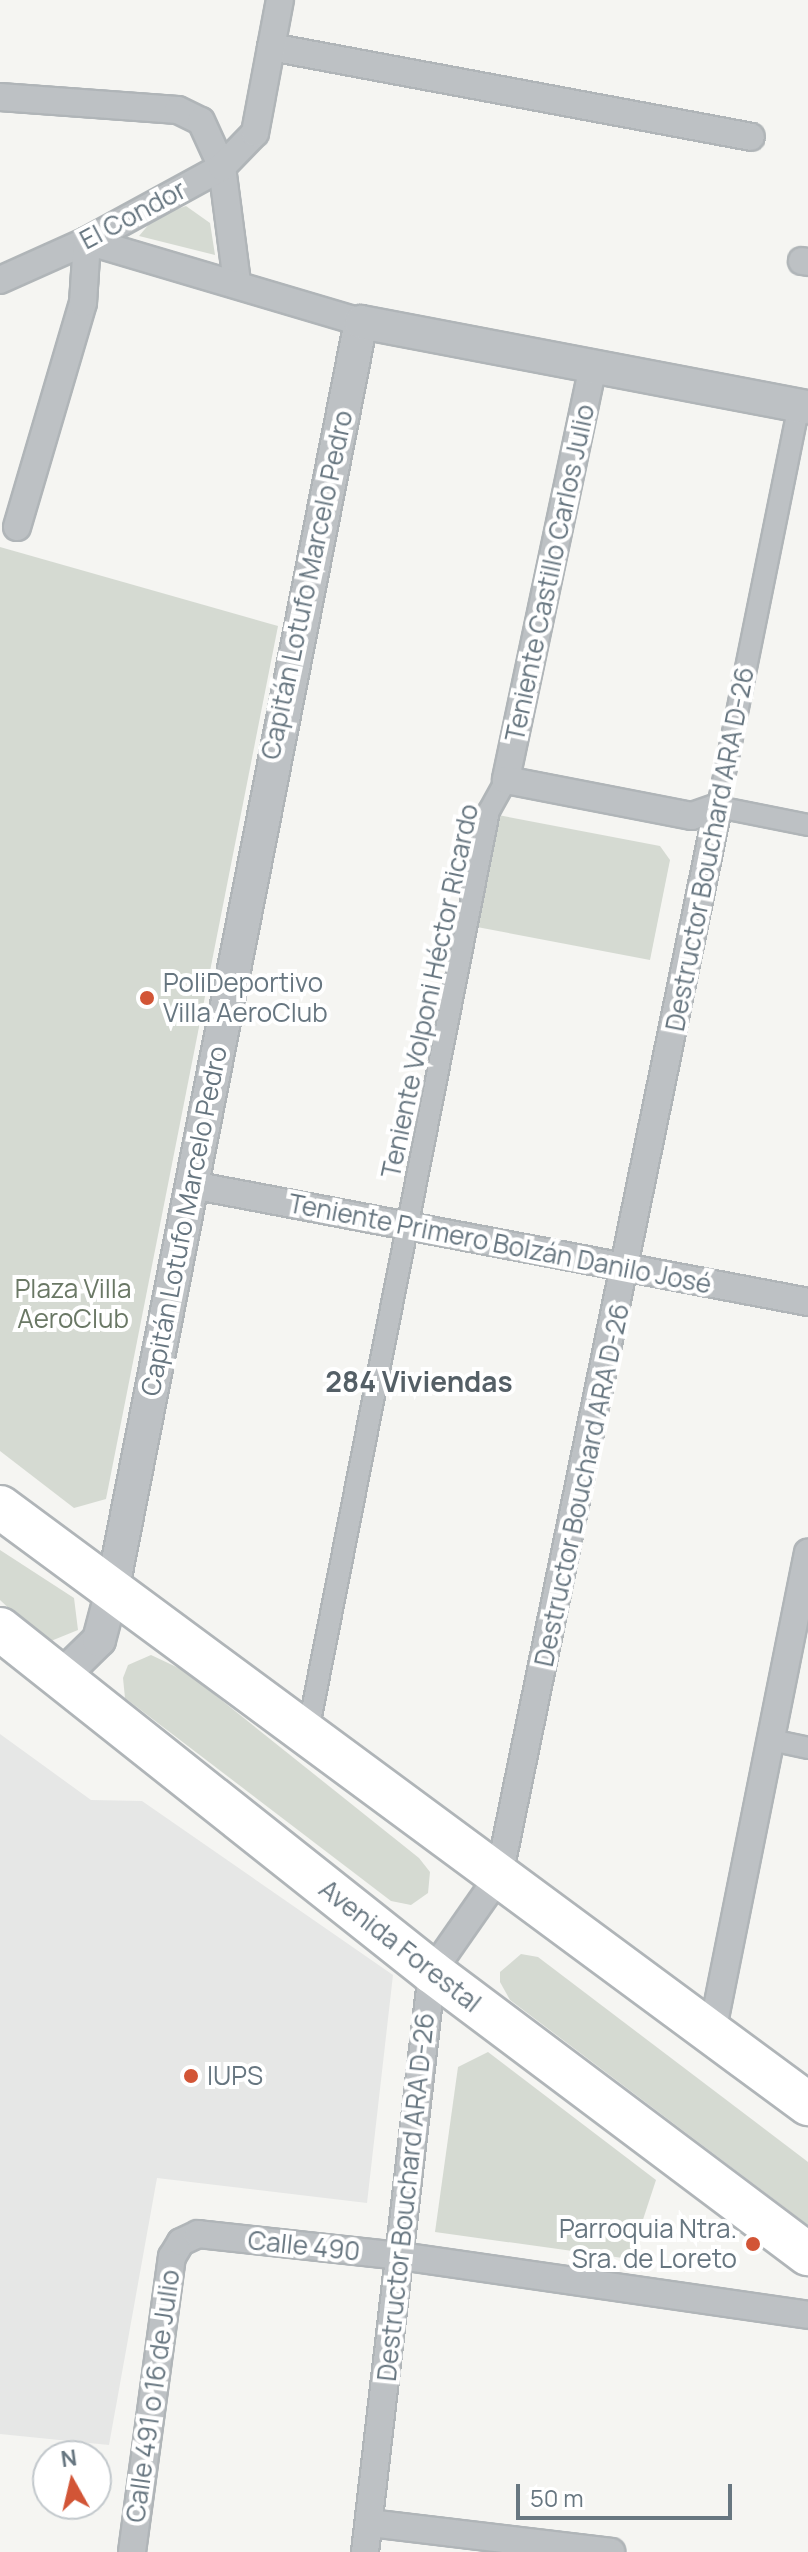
<!DOCTYPE html>
<meta charset="utf-8">
<style>
body{margin:0}
#map{position:relative;width:808px;height:2552px;overflow:hidden;background:#f5f5f2;font-family:Manrope,sans-serif}
div>[style]{position:absolute}
[style*='--x']{left:calc(var(--x)*1px);top:calc(var(--y)*1px);width:calc(var(--w)*1px);rotate:calc(var(--a)*1deg)}
.built>*{inset:0;background:#e6e7e6}
.green>*{inset:0;background:#d5dad2}
.roads{filter:drop-shadow(2px 0 #b0b5b8) drop-shadow(-2px 0 #b0b5b8) drop-shadow(0 2px #b0b5b8) drop-shadow(0 -2px #b0b5b8)}
.pedestrian>*{height:20px;margin:-10px;padding:0 10px;transform-origin:10px;border-radius:10px;background:#bdc1c4}
.minor>*{height:26px;margin:-13px;padding:0 13px;transform-origin:13px;border-radius:13px;background:#bdc1c4}
.tertiary>*{height:32px;margin:-16px;padding:0 16px;transform-origin:16px;border-radius:16px;background:#bdc1c4}
.primary>*{height:42px;margin:-21px;padding:0 21px;transform-origin:21px;border-radius:21px;background:#fff}
.dots>*{width:22px;height:22px;translate:-50% -50%;box-sizing:border-box;border:4px solid #fff;border-radius:50%}
span{translate:-50% -50%;white-space:nowrap;text-align:center;line-height:1.15;-webkit-text-stroke:8px #fff;paint-order:stroke}
.street-label{font-size:26px;color:#677680}
.poi-label{font-size:26px;color:#677680}
.left{translate:0 -50%;text-align:left}
.right{translate:-100% -50%;text-align:right}
.park-label{font-size:26px;color:#6a7865}
.neighbourhood-label{font-size:28px;color:#545f66;font-weight:700}
.north{position:absolute;left:32px;top:2440px;width:80px;height:80px;box-sizing:border-box;background:#fff;border:2px solid #c2c8cc;border-radius:50%;rotate:352deg;font-size:22px;font-weight:700;line-height:32px;text-align:center;color:#677680}
.north::after{content:'';display:block;margin:auto;width:28px;height:36px;background:#d25536;clip-path:polygon(50% 0,100% 100%,50% 72%,0 100%)}
.scale{position:absolute;left:516px;top:2484px;width:216px;height:36px;box-sizing:border-box;border:4px solid #677680;border-top:0;padding-left:10px;font-size:24px;line-height:28px;white-space:nowrap;color:#677680;-webkit-text-stroke:6px #fff;paint-order:stroke}
</style>
<div id="map">
<div class="built">
<i style="clip-path:polygon(0 1734px,91px 1800px,142px 1801px,393px 1975px,367px 2203px,157px 2178px,109px 2445px,0 2434px)"></i>
</div>
<div class="green">
<i style="clip-path:polygon(186px 206px,210px 223px,215px 255px,139px 236px,156px 216px)"></i>
<i style="clip-path:polygon(0 547px,278px 626px,106px 1499px,74px 1508px,0 1451px)"></i>
<i style="clip-path:polygon(498px 815px,660px 846px,670px 860px,650px 960px,477px 927px)"></i>
<i style="clip-path:polygon(0 1550px,74px 1598px,78px 1630px,46px 1643px,0 1600px)"></i>
<i style="clip-path:polygon(151px 1655px,185px 1671px,419px 1858px,430px 1872px,428px 1893px,411px 1905px,391px 1901px,125px 1698px,123px 1678px,128px 1665px)"></i>
<i style="clip-path:polygon(521px 1954px,538px 1957px,808px 2162px,808px 2225px,510px 2000px,500px 1982px,500px 1972px)"></i>
<i style="clip-path:polygon(488px 2052px,656px 2180px,630px 2259px,435px 2232px,458px 2067px)"></i>
</div>
<div class="roads">
<div class="pedestrian">
<i style="--x:799;--y:405;--w:410;--a:101.4"></i>
<i style="--x:718;--y:807;--w:92;--a:11.3"></i>
<i style="--x:308;--y:1731;--w:938;--a:-78.87"></i>
<i style="--x:489;--y:811;--w:35;--a:-61"></i>
<i style="--x:771;--y:1740;--w:38;--a:12"></i>
</div>
<div class="minor">
<i style="--x:271;--y:47;--w:488;--a:10.6"></i>
<i style="--x:0;--y:97;--w:178;--a:4.2"></i>
<i style="--x:178;--y:110;--w:25;--a:26"></i>
<i style="--x:201;--y:121;--w:51;--a:65.5"></i>
<i style="--x:222;--y:167;--w:116;--a:82.6"></i>
<i style="--x:802;--y:261;--w:6;--a:9"></i>
<i style="--x:0;--y:280;--w:95;--a:-24.1"></i>
<i style="--x:87;--y:241;--w:154;--a:-28.7"></i>
<i style="--x:222;--y:167;--w:47;--a:-45.9"></i>
<i style="--x:255;--y:133;--w:135;--a:-79.4"></i>
<i style="--x:593;--y:366;--w:423;--a:101.9"></i>
<i style="--x:506;--y:780;--w:189;--a:11"></i>
<i style="--x:692;--y:816;--w:28;--a:-19"></i>
<i style="--x:17;--y:527;--w:234;--a:-73.6"></i>
<i style="--x:83;--y:303;--w:62;--a:-86.3"></i>
<i style="--x:87;--y:241;--w:286;--a:16.5"></i>
<i style="--x:192;--y:1185;--w:627;--a:10.75"></i>
<i style="--x:712;--y:2033;--w:490;--a:-78.7"></i>
<i style="--x:369;--y:2523;--w:244;--a:6.8"></i>
<i style="--x:132;--y:2552;--w:298;--a:-82.3"></i>
<i style="--x:172;--y:2257;--w:17;--a:-59"></i>
<i style="--x:181;--y:2242;--w:19;--a:-25"></i>
<i style="--x:198;--y:2234;--w:203;--a:6.2"></i>
<i style="--x:400;--y:2256;--w:412;--a:8.2"></i>
<i style="--x:365;--y:2552;--w:584;--a:-83.41"></i>
<i style="--x:432;--y:1972;--w:117;--a:-55.1"></i>
<i style="--x:499;--y:1876;--w:1091;--a:-78.42"></i>
</div>
<div class="tertiary">
<i style="--x:59;--y:1679;--w:56;--a:-44.3"></i>
<i style="--x:99;--y:1640;--w:55;--a:-75.2"></i>
<i style="--x:113;--y:1587;--w:1289;--a:-78.91"></i>
<i style="--x:361;--y:322;--w:455;--a:10.8"></i>
</div>
<div class="primary">
<i style="--x:0;--y:1507;--w:1005;--a:36.46"></i>
<i style="--x:0;--y:1629;--w:552;--a:38.45"></i>
<i style="--x:432;--y:1972;--w:470;--a:36.9"></i>
</div>
</div>
<div class="dots">
<i style="left:147px;top:998px;background:#d25536"></i>
<i style="left:191px;top:2076px;background:#d25536"></i>
<i style="left:753px;top:2244px;background:#d25536"></i>
</div>
<div class="street-label">
<span style="left:133px;top:215px;rotate:-28deg">El Condor</span>
<span style="left:550px;top:573px;rotate:-78deg">Teniente Castillo Carlos Julio</span>
<span style="left:307px;top:585px;rotate:-78deg">Capitán Lotufo Marcelo Pedro</span>
<span style="left:710px;top:849px;rotate:-79deg">Destructor Bouchard ARA D-26</span>
<span style="left:430px;top:991px;rotate:-78deg">Teniente Volponi Héctor Ricardo</span>
<span style="left:184px;top:1221px;rotate:-79deg">Capitán Lotufo Marcelo Pedro</span>
<span style="left:500px;top:1244px;rotate:11deg">Teniente Primero Bolzán Danilo José</span>
<span style="left:582px;top:1485px;rotate:-78deg">Destructor Bouchard ARA D-26</span>
<span style="left:400px;top:1946px;rotate:38deg">Avenida Forestal</span>
<span style="left:406px;top:2197px;rotate:-84deg">Destructor Bouchard ARA D-26</span>
<span style="left:304px;top:2246px;rotate:6deg">Calle 490</span>
<span style="left:153px;top:2396px;rotate:-82deg">Calle 491 o 16 de Julio</span>
</div>
<div class="poi-label">
<span class="left" style="left:163px;top:998px">PoliDeportivo<br>Villa AeroClub</span>
<span class="left" style="left:207px;top:2076px">IUPS</span>
<span class="right" style="left:737px;top:2244px">Parroquia Ntra.<br>Sra. de Loreto</span>
</div>
<div class="park-label">
<span style="left:73px;top:1304px">Plaza Villa<br>AeroClub</span>
</div>
<div class="neighbourhood-label">
<span style="left:419px;top:1381px">284 Viviendas</span>
</div>
<div class="north">N</div>
<div class="scale">50 m</div>
</div>
